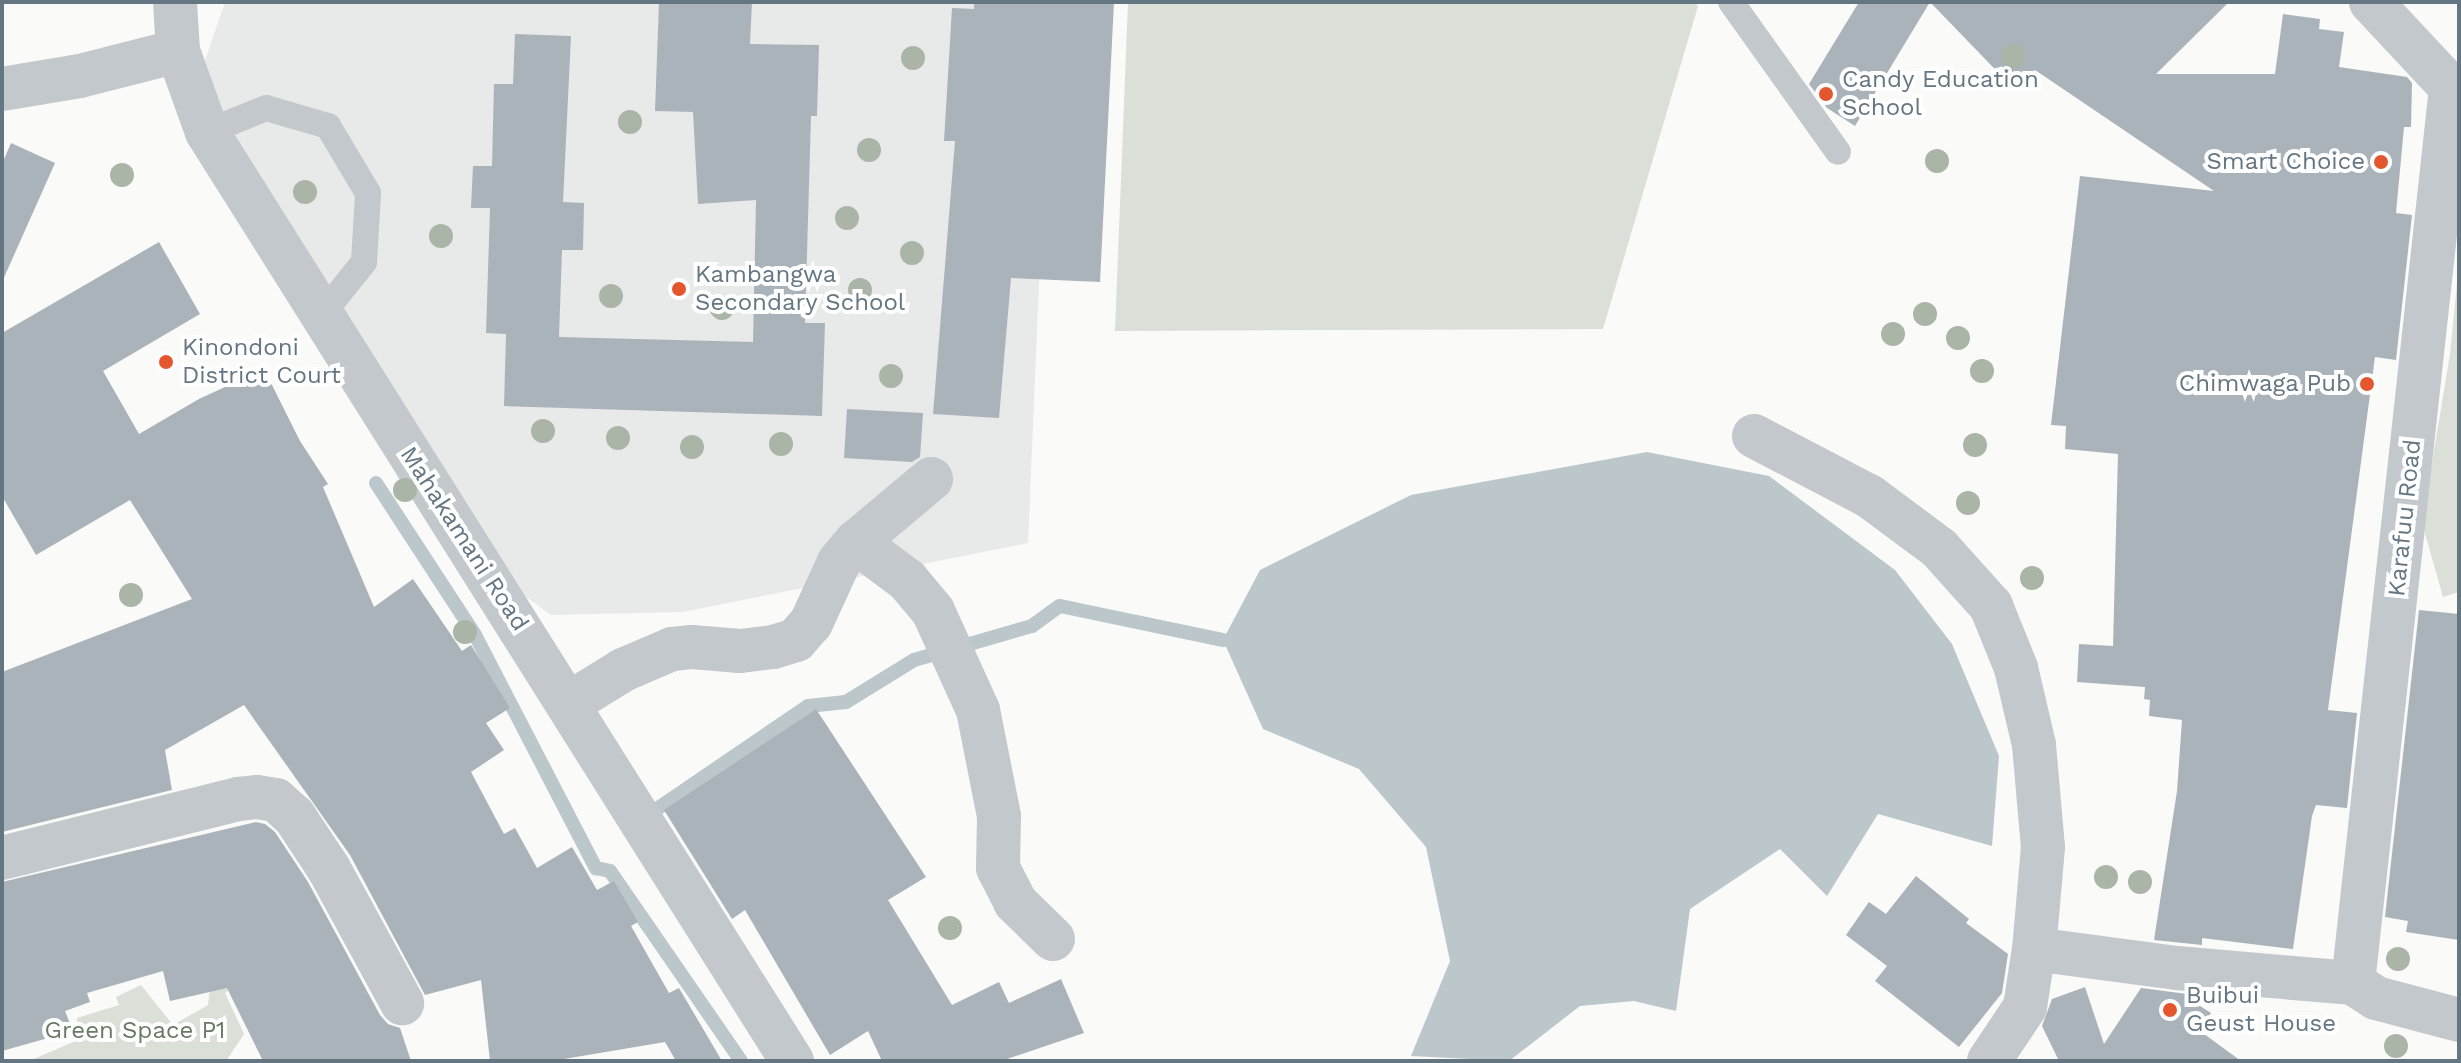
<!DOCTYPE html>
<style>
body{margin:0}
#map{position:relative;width:2461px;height:1063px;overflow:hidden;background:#fafaf8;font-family:"Work Sans",sans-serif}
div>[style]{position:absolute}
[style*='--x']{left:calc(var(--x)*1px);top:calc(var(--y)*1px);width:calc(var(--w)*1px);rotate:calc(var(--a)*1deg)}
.built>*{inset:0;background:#e8e9e9}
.green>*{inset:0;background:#dadfd7}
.water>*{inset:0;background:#bbc7cb}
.stream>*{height:14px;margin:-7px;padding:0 7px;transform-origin:7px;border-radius:7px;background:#bbc7cb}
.building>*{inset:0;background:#aab3b9}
.service>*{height:26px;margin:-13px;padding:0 13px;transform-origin:13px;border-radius:13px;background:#c3c8cc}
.minor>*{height:44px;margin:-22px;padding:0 22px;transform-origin:22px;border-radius:22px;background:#c3c8cc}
.tertiary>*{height:44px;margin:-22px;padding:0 22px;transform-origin:22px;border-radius:22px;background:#c3c8cc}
.trees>*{width:24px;height:24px;margin:-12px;border-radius:50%;background:#aab4a7}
.dots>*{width:22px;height:22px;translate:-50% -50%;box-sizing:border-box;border:4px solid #fff;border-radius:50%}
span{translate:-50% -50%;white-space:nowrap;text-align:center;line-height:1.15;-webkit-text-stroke:8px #fff;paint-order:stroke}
.poi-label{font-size:24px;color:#657683}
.left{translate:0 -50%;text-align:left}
.right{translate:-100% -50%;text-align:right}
.street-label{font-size:24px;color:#657683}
.park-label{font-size:24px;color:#687a64}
.frame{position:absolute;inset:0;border:4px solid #657683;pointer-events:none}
</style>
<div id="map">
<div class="built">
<i style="clip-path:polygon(225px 2px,1051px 2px,1028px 543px,682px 612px,551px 615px,525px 596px,197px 84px)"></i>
</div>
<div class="green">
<i style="clip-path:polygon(1128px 2px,1694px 2px,1698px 6px,1603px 329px,1115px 331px)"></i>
<i style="clip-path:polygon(2459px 263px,2459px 592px,2443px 597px,2422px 523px,2450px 354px)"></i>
<i style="clip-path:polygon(284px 951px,225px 993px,244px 1034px,226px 1061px,29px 1061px,78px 1040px,77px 1018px,119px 1005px,116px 997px,141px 985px,173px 1025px,208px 1005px,213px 962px)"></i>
</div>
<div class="water">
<i style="clip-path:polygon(1647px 452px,1769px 476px,1895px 570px,1952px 644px,1999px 756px,1992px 846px,1878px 814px,1827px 896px,1780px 849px,1690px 909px,1676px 1011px,1634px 1001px,1580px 1006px,1509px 1061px,1411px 1056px,1450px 961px,1426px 847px,1359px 769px,1263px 729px,1223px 640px,1260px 570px,1411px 495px)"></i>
</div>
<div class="stream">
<i style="--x:376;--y:483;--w:181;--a:56.9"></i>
<i style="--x:475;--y:635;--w:263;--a:62.6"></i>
<i style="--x:596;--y:868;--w:14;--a:12"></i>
<i style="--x:610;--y:871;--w:231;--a:55.4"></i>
<i style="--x:648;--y:822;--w:13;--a:-61"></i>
<i style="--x:654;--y:811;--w:186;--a:-34.3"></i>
<i style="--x:808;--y:706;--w:38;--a:-6"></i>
<i style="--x:846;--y:702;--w:80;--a:-31.7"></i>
<i style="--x:914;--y:660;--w:123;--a:-16.1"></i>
<i style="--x:1032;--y:626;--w:34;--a:-36"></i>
<i style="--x:1060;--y:606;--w:167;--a:11.8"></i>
</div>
<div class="building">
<i style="clip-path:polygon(659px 2px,752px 2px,750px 44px,819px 45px,817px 116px,811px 116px,805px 323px,825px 323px,822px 416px,504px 406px,506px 334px,486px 333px,490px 208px,471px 208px,473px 166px,492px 166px,494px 84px,513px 84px,515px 34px,571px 36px,563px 202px,584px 203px,583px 250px,562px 250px,559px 337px,753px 342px,756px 200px,698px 204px,693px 112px,655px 111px)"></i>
<i style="clip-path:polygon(974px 2px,1114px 2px,1100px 282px,1011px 278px,999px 418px,933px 414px,955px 141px,944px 141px,952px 8px,974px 9px)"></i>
<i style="clip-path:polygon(1859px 2px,1930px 2px,1855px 126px,1827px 108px,1809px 84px)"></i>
<i style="clip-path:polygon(1930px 2px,2229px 2px,2156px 74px,2275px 74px,2283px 14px,2320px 19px,2319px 29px,2344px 32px,2339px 67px,2407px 77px,2412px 83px,2411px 127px,2404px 127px,2396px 213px,2412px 215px,2396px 360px,2375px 357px,2328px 710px,2357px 713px,2347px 808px,2316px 805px,2312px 816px,2293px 949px,2202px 938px,2202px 945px,2154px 940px,2177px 791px,2182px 720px,2149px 716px,2150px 700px,2144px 699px,2145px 687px,2077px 682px,2079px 644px,2113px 646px,2118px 454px,2065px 449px,2066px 426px,2051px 425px,2080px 176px,2214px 191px,2035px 70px,2016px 91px)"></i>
<i style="clip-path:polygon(11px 143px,55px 163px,2px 282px,2px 164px)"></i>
<i style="clip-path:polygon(159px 242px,200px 314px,103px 371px,139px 434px,199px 399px,264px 369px,300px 441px,328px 484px,323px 487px,374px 607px,413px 579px,462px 651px,471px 645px,510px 708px,486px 723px,504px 750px,471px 772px,504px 834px,515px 828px,537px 868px,572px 847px,597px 890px,614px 881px,638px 922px,631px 926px,669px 993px,679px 988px,722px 1061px,676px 1061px,665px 1042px,552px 1061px,490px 1061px,481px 980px,425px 995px,350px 855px,244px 705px,165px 750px,172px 790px,2px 832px,2px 672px,192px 599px,130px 500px,36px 555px,2px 496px,2px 333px)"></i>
<i style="clip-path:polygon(847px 409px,923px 413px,920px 457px,912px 462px,844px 458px)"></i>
<i style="clip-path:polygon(2419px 610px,2459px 614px,2459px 940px,2406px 932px,2408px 921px,2385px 917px)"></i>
<i style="clip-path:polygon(816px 709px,926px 877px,888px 900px,952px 1005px,999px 982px,1009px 1003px,1061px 979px,1084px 1033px,1001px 1061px,882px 1061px,868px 1031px,830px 1055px,745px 910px,732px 919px,664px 810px)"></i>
<i style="clip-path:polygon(256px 822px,265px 824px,275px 832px,308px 882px,380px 1015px,388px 1024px,400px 1028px,411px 1061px,263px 1061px,227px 988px,170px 1001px,163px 971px,87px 993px,90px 1002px,65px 1011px,73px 1031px,2px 1051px,2px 882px)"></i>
<i style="clip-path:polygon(1916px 876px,1969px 919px,1966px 923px,2008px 954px,2002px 993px,1959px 1047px,1875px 981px,1887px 966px,1846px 935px,1869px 902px,1886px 914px)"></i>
<i style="clip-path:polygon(2085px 987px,2104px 1044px,2141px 988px,2195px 995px,2194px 1002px,2211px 1013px,2200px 1031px,2241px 1061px,2059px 1061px,2042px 1026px,2052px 999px)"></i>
</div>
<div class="service">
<i style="--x:1731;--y:2;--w:184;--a:54.5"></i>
<i style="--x:207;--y:132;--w:64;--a:-22.1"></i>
<i style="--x:266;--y:108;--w:65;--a:16.2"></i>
<i style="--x:328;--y:126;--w:78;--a:59.2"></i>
<i style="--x:368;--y:193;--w:69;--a:93.3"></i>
<i style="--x:364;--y:262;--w:70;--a:128.7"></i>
</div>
<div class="minor">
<i style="--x:2451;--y:88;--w:900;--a:96.25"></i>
<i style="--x:2353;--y:983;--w:27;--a:33"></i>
<i style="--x:2376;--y:998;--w:86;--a:14.8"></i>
<i style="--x:2;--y:89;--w:79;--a:-9.5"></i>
<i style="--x:80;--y:76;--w:101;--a:-14.3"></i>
<i style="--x:1754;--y:436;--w:130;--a:27.6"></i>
<i style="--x:1869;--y:496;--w:87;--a:36.6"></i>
<i style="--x:1939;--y:548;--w:78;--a:48.1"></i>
<i style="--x:1991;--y:606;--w:67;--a:68"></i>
<i style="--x:2016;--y:668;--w:79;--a:76.8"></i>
<i style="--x:2034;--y:745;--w:102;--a:85"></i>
<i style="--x:2043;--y:847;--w:102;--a:95"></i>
<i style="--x:2034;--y:949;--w:144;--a:7.6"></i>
<i style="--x:2177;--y:968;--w:177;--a:4.9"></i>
<i style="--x:856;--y:542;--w:64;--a:36.7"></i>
<i style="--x:907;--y:580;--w:40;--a:50"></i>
<i style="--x:933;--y:611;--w:109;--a:65.6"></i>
<i style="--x:978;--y:710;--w:108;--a:78.8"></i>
<i style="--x:999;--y:816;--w:52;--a:91.1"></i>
<i style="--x:998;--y:868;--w:38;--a:63"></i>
<i style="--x:1015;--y:902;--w:53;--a:44.2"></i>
<i style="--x:568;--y:704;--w:65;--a:-31.7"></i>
<i style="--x:623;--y:670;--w:53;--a:-23.2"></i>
<i style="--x:672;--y:649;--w:20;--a:-6"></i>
<i style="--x:692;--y:647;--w:48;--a:4.8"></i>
<i style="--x:740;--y:651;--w:33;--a:-7"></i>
<i style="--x:773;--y:647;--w:24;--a:-17"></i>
<i style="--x:796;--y:640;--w:23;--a:-49"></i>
<i style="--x:811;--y:623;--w:67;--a:-65.3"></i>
<i style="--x:839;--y:562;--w:26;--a:-50"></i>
<i style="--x:856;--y:542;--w:98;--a:-40"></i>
<i style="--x:2;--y:858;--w:243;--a:-14"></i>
<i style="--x:238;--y:799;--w:19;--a:-6"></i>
<i style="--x:257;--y:797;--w:19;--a:9"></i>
<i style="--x:276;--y:800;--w:24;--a:42"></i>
<i style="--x:294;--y:816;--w:64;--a:56.6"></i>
<i style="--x:329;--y:869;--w:153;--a:61.4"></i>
<i style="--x:1989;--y:1061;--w:65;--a:-56.3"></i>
<i style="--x:2025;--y:1007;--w:59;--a:-81.2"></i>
</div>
<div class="tertiary">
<i style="--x:175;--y:2;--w:49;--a:86.5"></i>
<i style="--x:178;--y:51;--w:86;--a:70.3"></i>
<i style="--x:207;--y:132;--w:1098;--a:57.8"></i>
<i style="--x:2371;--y:2;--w:129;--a:46.9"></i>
</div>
<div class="trees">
<i style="left:2013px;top:56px"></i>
<i style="left:913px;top:58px"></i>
<i style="left:630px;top:122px"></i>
<i style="left:869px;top:150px"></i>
<i style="left:1937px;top:161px"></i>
<i style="left:122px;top:175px"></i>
<i style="left:305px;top:192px"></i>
<i style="left:847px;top:218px"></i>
<i style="left:441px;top:236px"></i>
<i style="left:912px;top:253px"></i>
<i style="left:860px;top:290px"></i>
<i style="left:611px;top:296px"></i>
<i style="left:722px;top:308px"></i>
<i style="left:1925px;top:314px"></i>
<i style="left:1893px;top:334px"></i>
<i style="left:1958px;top:338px"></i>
<i style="left:1982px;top:371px"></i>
<i style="left:891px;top:376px"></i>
<i style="left:543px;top:431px"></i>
<i style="left:618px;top:438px"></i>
<i style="left:781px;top:444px"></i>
<i style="left:1975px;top:445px"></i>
<i style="left:692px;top:447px"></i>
<i style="left:405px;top:490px"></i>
<i style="left:1968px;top:503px"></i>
<i style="left:2032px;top:578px"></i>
<i style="left:131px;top:595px"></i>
<i style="left:465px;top:632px"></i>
<i style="left:2106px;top:877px"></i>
<i style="left:2140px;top:882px"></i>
<i style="left:950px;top:928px"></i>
<i style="left:2398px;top:959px"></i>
<i style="left:2396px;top:1046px"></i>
</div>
<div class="dots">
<i style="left:1826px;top:94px;background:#e4572e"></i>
<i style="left:2381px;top:162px;background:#e4572e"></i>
<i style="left:679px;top:289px;background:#e4572e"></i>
<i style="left:166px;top:362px;background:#e4572e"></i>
<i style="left:2367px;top:384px;background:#e4572e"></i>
<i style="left:2170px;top:1010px;background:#e4572e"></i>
</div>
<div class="poi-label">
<span class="left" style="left:1842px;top:94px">Candy Education<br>School</span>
<span class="right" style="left:2365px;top:162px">Smart Choice</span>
<span class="left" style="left:695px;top:289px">Kambangwa<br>Secondary School</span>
<span class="left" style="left:182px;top:362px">Kinondoni<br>District Court</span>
<span class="right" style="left:2351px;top:384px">Chimwaga Pub</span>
<span class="left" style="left:2186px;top:1010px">Buibui<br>Geust House</span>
</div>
<div class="street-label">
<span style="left:2405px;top:518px;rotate:-84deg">Karafuu Road</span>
<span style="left:464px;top:539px;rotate:57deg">Mahakamani Road</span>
</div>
<div class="park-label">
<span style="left:135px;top:1031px">Green Space P1</span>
</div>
<div class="frame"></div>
</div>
